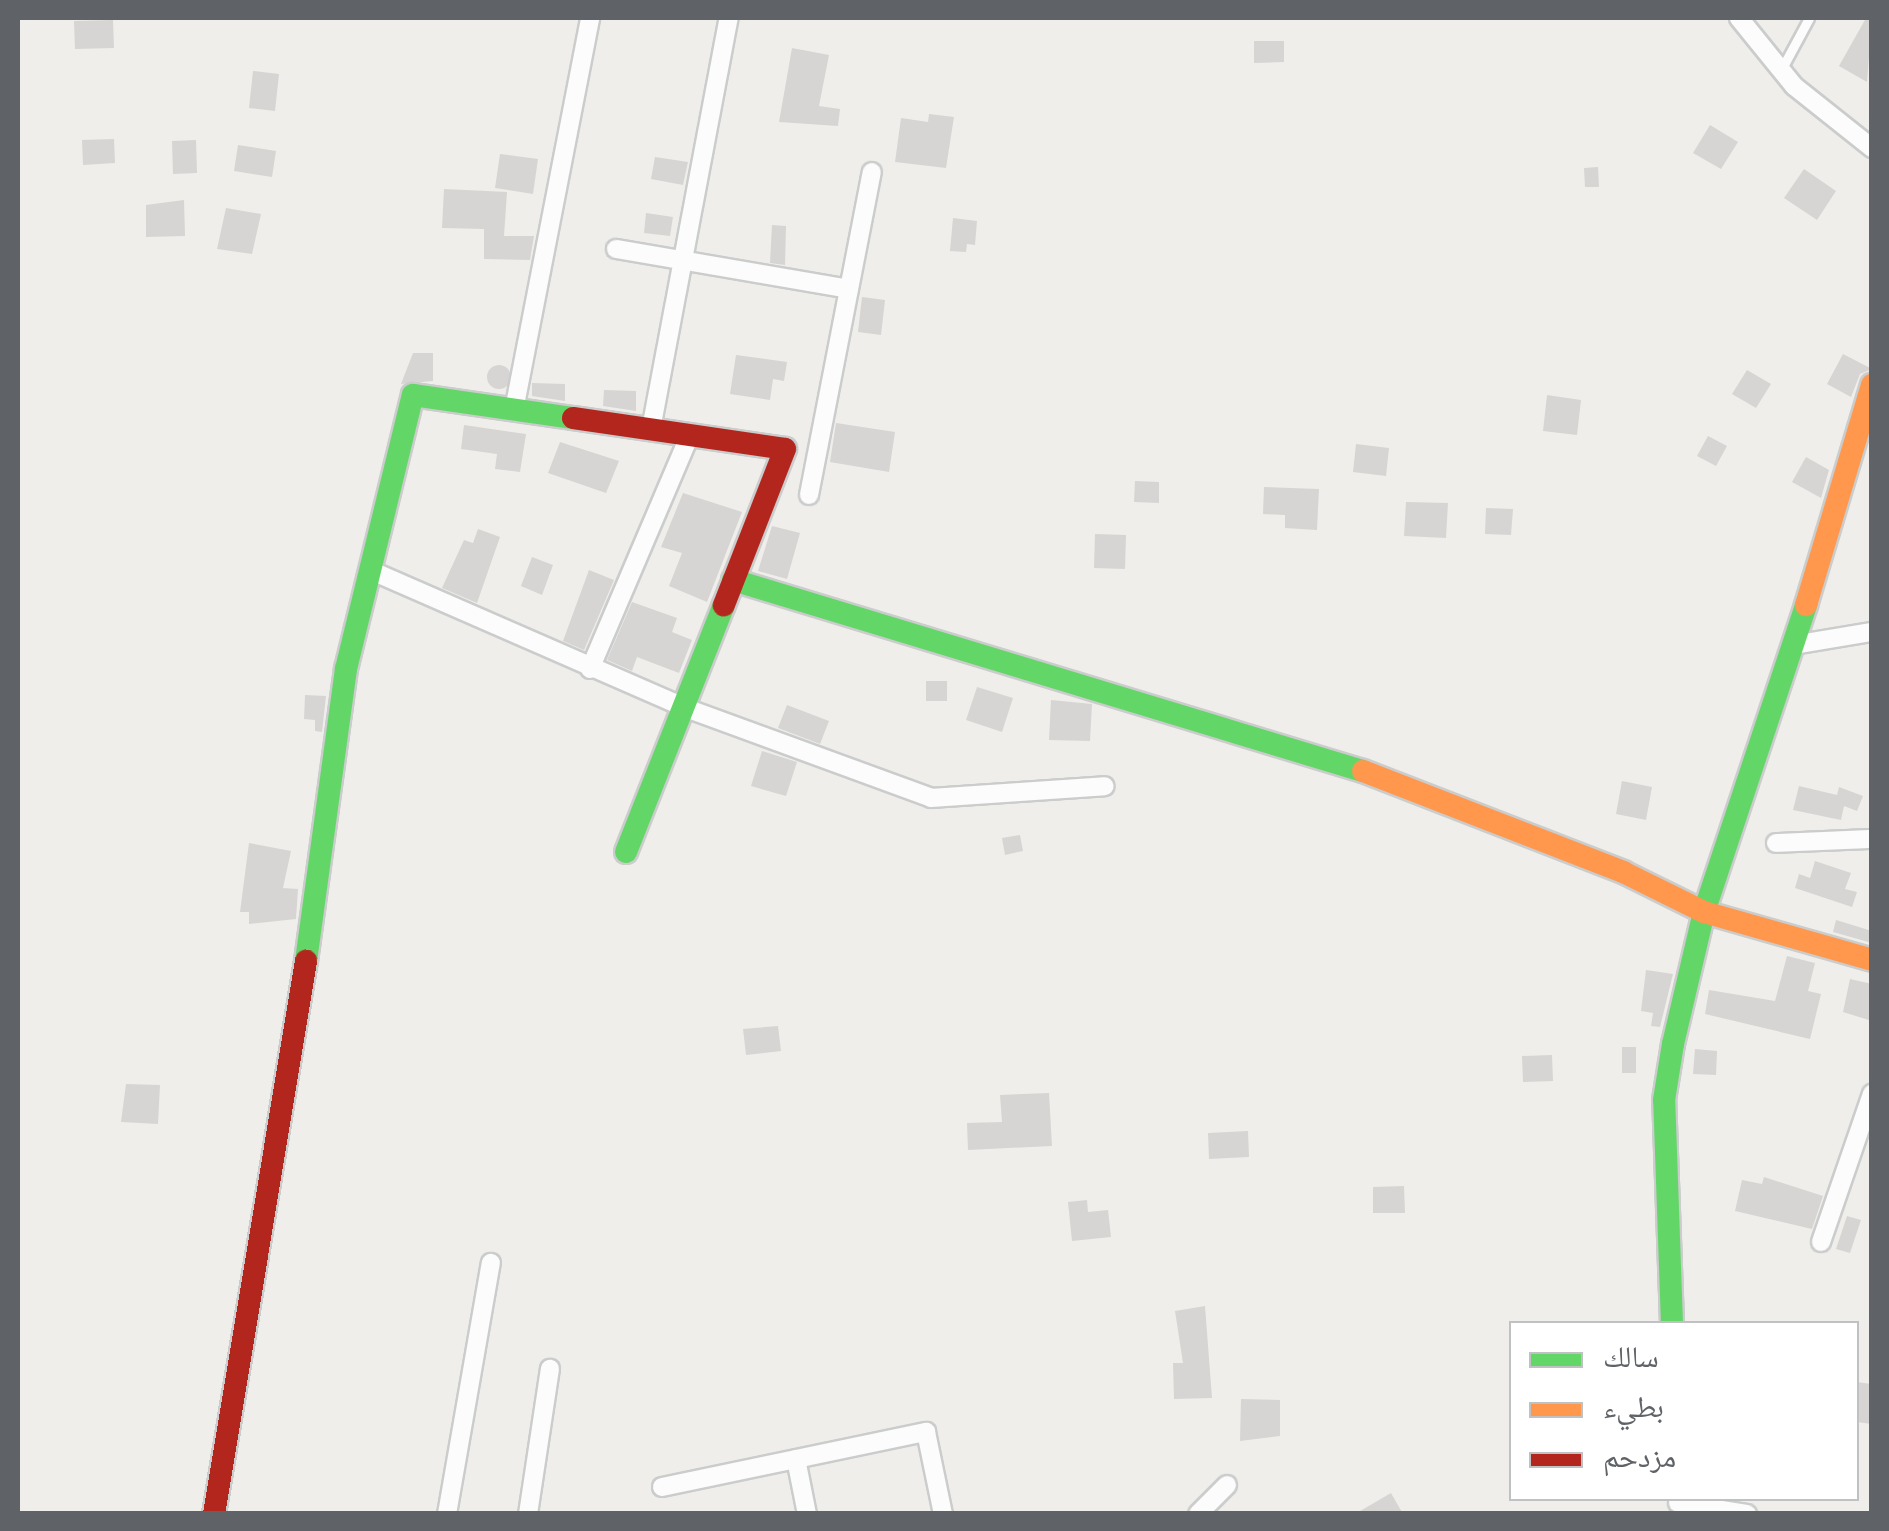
<!DOCTYPE html>
<meta charset="utf-8">
<style>
body{margin:0}
#map{position:relative;width:1889px;height:1531px;overflow:hidden;background:#efeeea;font-family:Poppins,"Noto Naskh Arabic",sans-serif}
div>[style]{position:absolute}
[style*='--x']{left:calc(var(--x)*1px);top:calc(var(--y)*1px);width:calc(var(--w)*1px);rotate:calc(var(--a)*1deg)}
.building>*{inset:0;background:#d6d5d3}
.round{border-radius:50%}
.roads{filter:drop-shadow(2px 0 #cbcccc) drop-shadow(-2px 0 #cbcccc) drop-shadow(0 2px #cbcccc) drop-shadow(0 -2px #cbcccc)}
.lane>*{height:9px;margin:-4.5px;padding:0 4.5px;transform-origin:4.5px;border-radius:4.5px;background:#fdfcfc}
.street>*{height:18px;margin:-9px;padding:0 9px;transform-origin:9px;border-radius:9px;background:#fdfcfc}
.fast>*{height:22px;margin:-11px;padding:0 11px;transform-origin:11px;border-radius:11px;background:#63d668}
.slow>*{height:22px;margin:-11px;padding:0 11px;transform-origin:11px;border-radius:11px;background:#ff974d}
.jam>*{height:22px;margin:-11px;padding:0 11px;transform-origin:11px;border-radius:11px;background:#b3261e}
span{translate:-50% -50%;white-space:nowrap;text-align:center;line-height:1.15;-webkit-text-stroke:8px #fff;paint-order:stroke}
.frame{position:absolute;inset:0;border:20px solid #5f6368;pointer-events:none}
.legend{position:absolute;left:1509px;top:1321px;width:350px;height:180px;box-sizing:border-box;background:#fff;border:2px solid #bfc1c3;margin:0;padding:12px 18px;list-style:none;font-size:30px;color:#5f6368}
.legend li{display:flex;align-items:center;gap:20px;height:50px}
.legend b{width:50px;border:2px solid #bfc1c3}
</style>
<div id="map">
<div class="building">
<i style="clip-path:polygon(1866px 18px,1872px 18px,1867px 82px,1839px 66px)"></i>
<i style="clip-path:polygon(113px 20px,114px 48px,75px 49px,74px 21px)"></i>
<i style="clip-path:polygon(1254px 41px,1284px 41px,1284px 62px,1254px 63px)"></i>
<i style="clip-path:polygon(792px 48px,829px 55px,819px 106px,840px 109px,838px 126px,779px 122px)"></i>
<i style="clip-path:polygon(253px 71px,279px 74px,275px 111px,249px 108px)"></i>
<i style="clip-path:polygon(929px 114px,954px 117px,946px 168px,895px 162px,901px 118px,928px 122px)"></i>
<i style="clip-path:polygon(1710px 125px,1738px 142px,1721px 169px,1693px 153px)"></i>
<i style="clip-path:polygon(114px 139px,115px 163px,83px 165px,82px 140px)"></i>
<i style="clip-path:polygon(196px 140px,197px 173px,173px 174px,172px 141px)"></i>
<i style="clip-path:polygon(238px 145px,276px 151px,272px 177px,234px 171px)"></i>
<i style="clip-path:polygon(500px 154px,538px 159px,533px 194px,495px 188px)"></i>
<i style="clip-path:polygon(655px 157px,688px 162px,683px 185px,651px 179px)"></i>
<i style="clip-path:polygon(1598px 167px,1599px 187px,1585px 187px,1584px 168px)"></i>
<i style="clip-path:polygon(1804px 169px,1836px 191px,1817px 220px,1784px 198px)"></i>
<i style="clip-path:polygon(444px 189px,507px 192px,504px 236px,534px 236px,530px 260px,484px 259px,484px 229px,442px 228px)"></i>
<i style="clip-path:polygon(184px 200px,185px 236px,146px 237px,146px 205px)"></i>
<i style="clip-path:polygon(226px 208px,261px 214px,252px 254px,217px 249px)"></i>
<i style="clip-path:polygon(646px 213px,673px 217px,670px 236px,644px 233px)"></i>
<i style="clip-path:polygon(953px 218px,977px 221px,975px 245px,967px 244px,966px 252px,950px 251px)"></i>
<i style="clip-path:polygon(772px 225px,786px 226px,785px 265px,770px 263px)"></i>
<i style="clip-path:polygon(862px 297px,885px 300px,881px 335px,858px 332px)"></i>
<i style="clip-path:polygon(413px 353px,433px 353px,433px 381px,401px 384px)"></i>
<i style="clip-path:polygon(1843px 354px,1872px 369px,1860px 374px,1851px 397px,1827px 384px)"></i>
<i style="clip-path:polygon(736px 355px,787px 362px,784px 381px,773px 379px,770px 400px,730px 394px)"></i>
<i class="round" style="left:487px;top:365px;width:24px;height:24px"></i>
<i style="clip-path:polygon(1747px 370px,1771px 384px,1756px 408px,1732px 394px)"></i>
<i style="clip-path:polygon(532px 383px,565px 384px,565px 401px,532px 396px)"></i>
<i style="clip-path:polygon(604px 390px,636px 391px,636px 411px,603px 406px)"></i>
<i style="clip-path:polygon(1547px 395px,1581px 400px,1577px 435px,1543px 431px)"></i>
<i style="clip-path:polygon(836px 423px,895px 432px,889px 472px,830px 462px)"></i>
<i style="clip-path:polygon(464px 425px,526px 434px,520px 472px,495px 469px,497px 454px,461px 449px)"></i>
<i style="clip-path:polygon(1708px 436px,1727px 446px,1716px 466px,1697px 456px)"></i>
<i style="clip-path:polygon(560px 442px,619px 461px,606px 493px,548px 473px)"></i>
<i style="clip-path:polygon(1356px 444px,1389px 448px,1386px 476px,1353px 472px)"></i>
<i style="clip-path:polygon(1806px 457px,1829px 470px,1821px 498px,1792px 482px)"></i>
<i style="clip-path:polygon(1135px 481px,1159px 482px,1159px 503px,1134px 502px)"></i>
<i style="clip-path:polygon(1264px 487px,1319px 489px,1317px 530px,1285px 528px,1285px 515px,1263px 514px)"></i>
<i style="clip-path:polygon(683px 493px,742px 512px,707px 602px,669px 586px,682px 553px,661px 547px)"></i>
<i style="clip-path:polygon(1406px 502px,1448px 503px,1446px 538px,1404px 536px)"></i>
<i style="clip-path:polygon(1486px 508px,1513px 509px,1511px 535px,1485px 534px)"></i>
<i style="clip-path:polygon(772px 526px,800px 533px,787px 579px,758px 571px)"></i>
<i style="clip-path:polygon(478px 529px,500px 537px,477px 603px,442px 588px,464px 540px,473px 543px)"></i>
<i style="clip-path:polygon(1095px 534px,1126px 535px,1125px 569px,1094px 568px)"></i>
<i style="clip-path:polygon(532px 557px,553px 565px,542px 595px,521px 586px)"></i>
<i style="clip-path:polygon(589px 570px,614px 580px,584px 650px,563px 641px)"></i>
<i style="clip-path:polygon(632px 602px,677px 618px,672px 632px,692px 640px,679px 673px,637px 657px,632px 671px,607px 660px)"></i>
<i style="clip-path:polygon(926px 681px,947px 681px,947px 701px,926px 701px)"></i>
<i style="clip-path:polygon(977px 687px,1013px 698px,1002px 732px,966px 720px)"></i>
<i style="clip-path:polygon(305px 695px,326px 696px,322px 732px,315px 731px,315px 720px,304px 719px)"></i>
<i style="clip-path:polygon(1051px 700px,1092px 704px,1090px 741px,1049px 740px)"></i>
<i style="clip-path:polygon(787px 705px,829px 721px,820px 744px,778px 728px)"></i>
<i style="clip-path:polygon(762px 751px,797px 762px,786px 796px,751px 786px)"></i>
<i style="clip-path:polygon(1622px 781px,1652px 787px,1646px 820px,1616px 814px)"></i>
<i style="clip-path:polygon(1799px 786px,1837px 795px,1839px 787px,1863px 796px,1857px 811px,1844px 806px,1841px 820px,1793px 810px)"></i>
<i style="clip-path:polygon(1020px 835px,1023px 851px,1005px 855px,1002px 838px)"></i>
<i style="clip-path:polygon(249px 843px,291px 851px,283px 888px,298px 889px,296px 919px,249px 924px,249px 912px,240px 912px)"></i>
<i style="clip-path:polygon(1815px 861px,1851px 873px,1845px 889px,1857px 892px,1852px 907px,1795px 888px,1799px 874px,1810px 878px)"></i>
<i style="clip-path:polygon(1836px 920px,1872px 931px,1872px 943px,1833px 932px)"></i>
<i style="clip-path:polygon(1787px 956px,1815px 963px,1808px 991px,1821px 994px,1810px 1039px,1705px 1014px,1709px 990px,1775px 1001px)"></i>
<i style="clip-path:polygon(1646px 970px,1673px 974px,1660px 1027px,1651px 1026px,1653px 1013px,1641px 1011px)"></i>
<i style="clip-path:polygon(1850px 979px,1872px 984px,1872px 1021px,1843px 1012px)"></i>
<i style="clip-path:polygon(778px 1026px,781px 1051px,746px 1055px,743px 1029px)"></i>
<i style="clip-path:polygon(1622px 1047px,1636px 1047px,1636px 1073px,1622px 1073px)"></i>
<i style="clip-path:polygon(1695px 1049px,1717px 1051px,1716px 1075px,1693px 1074px)"></i>
<i style="clip-path:polygon(1552px 1055px,1553px 1081px,1523px 1082px,1522px 1056px)"></i>
<i style="clip-path:polygon(126px 1084px,160px 1085px,158px 1124px,121px 1122px)"></i>
<i style="clip-path:polygon(1049px 1093px,1052px 1146px,968px 1150px,967px 1123px,1002px 1122px,1000px 1095px)"></i>
<i style="clip-path:polygon(1248px 1131px,1249px 1157px,1209px 1159px,1208px 1133px)"></i>
<i style="clip-path:polygon(1764px 1177px,1823px 1196px,1812px 1229px,1735px 1211px,1742px 1180px,1762px 1184px)"></i>
<i style="clip-path:polygon(1404px 1186px,1405px 1213px,1373px 1213px,1373px 1187px)"></i>
<i style="clip-path:polygon(1087px 1200px,1088px 1212px,1108px 1210px,1111px 1237px,1072px 1241px,1068px 1202px)"></i>
<i style="clip-path:polygon(1847px 1216px,1861px 1220px,1850px 1253px,1836px 1249px)"></i>
<i style="clip-path:polygon(1205px 1306px,1212px 1398px,1174px 1399px,1173px 1363px,1183px 1363px,1175px 1311px)"></i>
<i style="clip-path:polygon(1856px 1382px,1872px 1384px,1872px 1424px,1856px 1422px)"></i>
<i style="clip-path:polygon(1241px 1399px,1280px 1400px,1280px 1436px,1240px 1441px)"></i>
<i style="clip-path:polygon(1391px 1493px,1403px 1514px,1355px 1514px)"></i>
</div>
<div class="roads">
<div class="lane">
<i style="--x:1781;--y:70;--w:59;--a:-61.7"></i>
</div>
<div class="street">
<i style="--x:1739;--y:18;--w:87;--a:51"></i>
<i style="--x:1794;--y:86;--w:100;--a:38.5"></i>
<i style="--x:616;--y:249;--w:236;--a:9.7"></i>
<i style="--x:514;--y:410;--w:399;--a:-79"></i>
<i style="--x:651;--y:429;--w:418;--a:-79.3"></i>
<i style="--x:809;--y:495;--w:329;--a:-79"></i>
<i style="--x:370;--y:570;--w:342;--a:23.6"></i>
<i style="--x:683;--y:707;--w:264;--a:20.1"></i>
<i style="--x:931;--y:798;--w:174;--a:-3.9"></i>
<i style="--x:1794;--y:645;--w:79;--a:-9.5"></i>
<i style="--x:590;--y:669;--w:254;--a:-66.9"></i>
<i style="--x:1776;--y:843;--w:96;--a:-2.4"></i>
<i style="--x:1821;--y:1242;--w:157;--a:-71"></i>
<i style="--x:796;--y:1459;--w:56;--a:78.7"></i>
<i style="--x:662;--y:1487;--w:270;--a:-11.8"></i>
<i style="--x:926;--y:1432;--w:84;--a:78.3"></i>
<i style="--x:1678;--y:1503;--w:70;--a:9.1"></i>
<i style="--x:447;--y:1514;--w:255;--a:-80.1"></i>
<i style="--x:528;--y:1514;--w:147;--a:-81.4"></i>
<i style="--x:1198;--y:1514;--w:41;--a:-45"></i>
</div>
<div class="fast">
<i style="--x:733;--y:580;--w:658;--a:16.87"></i>
<i style="--x:626;--y:852;--w:266;--a:-68.4"></i>
<i style="--x:306;--y:961;--w:295;--a:-82.2"></i>
<i style="--x:346;--y:669;--w:282;--a:-76.3"></i>
<i style="--x:413;--y:395;--w:162;--a:8.2"></i>
<i style="--x:1672;--y:1324;--w:224;--a:-92"></i>
<i style="--x:1664;--y:1100;--w:57;--a:-80.9"></i>
<i style="--x:1673;--y:1044;--w:136;--a:-76.8"></i>
<i style="--x:1704;--y:912;--w:324;--a:-71.6"></i>
</div>
<div class="slow">
<i style="--x:1806;--y:605;--w:230;--a:-73.3"></i>
<i style="--x:1363;--y:771;--w:279;--a:21.2"></i>
<i style="--x:1623;--y:872;--w:90;--a:26.3"></i>
<i style="--x:1704;--y:912;--w:175;--a:15.9"></i>
</div>
<div class="jam">
<i style="--x:573;--y:418;--w:214;--a:8.3"></i>
<i style="--x:785;--y:449;--w:168;--a:111.4"></i>
<i style="--x:214;--y:1514;--w:561;--a:-80.55"></i>
</div>
</div>
<div class="frame"></div>
<ul class="legend">
<li><b style="height:12px;background:#63d668"></b>سالك</li>
<li><b style="height:12px;background:#ff974d"></b>بطيء</li>
<li><b style="height:12px;background:#b3261e"></b>مزدحم</li>
</ul>
</div>
